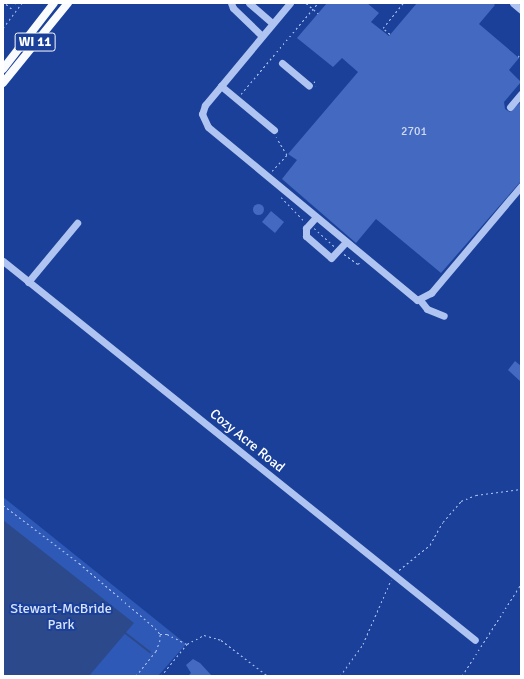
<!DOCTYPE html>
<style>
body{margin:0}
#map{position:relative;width:524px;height:679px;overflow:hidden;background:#1a409a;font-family:Signika,sans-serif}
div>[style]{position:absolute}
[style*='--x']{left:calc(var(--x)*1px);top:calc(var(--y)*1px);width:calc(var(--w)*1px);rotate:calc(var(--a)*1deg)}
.green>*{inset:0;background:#2e59b7}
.water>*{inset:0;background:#2c498c}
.stream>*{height:2px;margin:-1px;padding:0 1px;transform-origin:1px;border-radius:1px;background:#2c498c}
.building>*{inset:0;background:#4369c1}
.round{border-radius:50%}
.path>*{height:1px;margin-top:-0.5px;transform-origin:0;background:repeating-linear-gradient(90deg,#b0c4f1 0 2px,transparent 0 5px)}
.minor>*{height:7px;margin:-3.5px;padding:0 3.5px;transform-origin:3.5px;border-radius:3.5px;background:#b0c4f1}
.major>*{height:8px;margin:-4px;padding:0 4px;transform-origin:4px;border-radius:4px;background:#fafbff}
span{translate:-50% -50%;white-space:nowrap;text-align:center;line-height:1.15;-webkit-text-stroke:4px #1a409a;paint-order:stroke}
.number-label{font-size:12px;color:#d0daf0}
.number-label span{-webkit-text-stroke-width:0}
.shield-label span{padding:1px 3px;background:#1a409a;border:1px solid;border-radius:3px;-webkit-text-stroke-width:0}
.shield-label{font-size:13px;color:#fff;font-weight:700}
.street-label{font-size:14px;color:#fff}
.park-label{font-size:14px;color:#d7e3fc}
.frame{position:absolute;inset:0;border:4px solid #fff;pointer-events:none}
</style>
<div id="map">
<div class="green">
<i style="clip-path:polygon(3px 497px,186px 644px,158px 676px,3px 676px)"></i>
</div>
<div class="water">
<i style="clip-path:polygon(3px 520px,134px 623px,89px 676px,3px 676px)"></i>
</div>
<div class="stream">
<i style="--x:124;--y:632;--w:33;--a:38"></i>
</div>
<div class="building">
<i style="clip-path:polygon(327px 3px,367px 3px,379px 13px,371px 22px,389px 36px,417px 3px,493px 3px,495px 5px,479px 24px,519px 58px,509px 70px,521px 82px,504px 102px,505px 109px,510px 112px,521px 102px,521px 181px,441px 273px,376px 219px,356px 243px,282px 179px,297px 160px,288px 154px,358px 72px,342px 58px,333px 67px,297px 38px)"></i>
<i class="round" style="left:252.5px;top:203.5px;width:11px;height:11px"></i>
<i style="clip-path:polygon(271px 211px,284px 222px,275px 233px,262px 222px)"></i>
<i style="clip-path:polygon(515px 361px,521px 366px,521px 382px,508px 370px)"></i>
<i style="clip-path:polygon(193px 659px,200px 663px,212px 676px,188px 676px,191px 673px,186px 665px)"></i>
</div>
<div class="path">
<i style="--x:15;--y:3;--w:1;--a:45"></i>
<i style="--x:306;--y:3;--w:16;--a:40"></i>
<i style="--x:6;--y:4;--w:8;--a:40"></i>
<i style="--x:3;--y:28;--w:31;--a:-53"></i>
<i style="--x:390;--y:34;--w:9;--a:-139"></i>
<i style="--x:383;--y:28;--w:32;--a:-51"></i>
<i style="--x:518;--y:57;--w:5;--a:-53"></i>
<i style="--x:314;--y:81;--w:5;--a:68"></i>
<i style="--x:241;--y:94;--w:119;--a:-49.8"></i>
<i style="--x:272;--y:171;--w:22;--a:-47"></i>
<i style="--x:287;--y:155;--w:21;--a:-121"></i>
<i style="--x:281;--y:197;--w:32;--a:46"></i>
<i style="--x:314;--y:228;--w:27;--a:42"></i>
<i style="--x:344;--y:254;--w:17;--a:36"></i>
<i style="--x:358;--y:264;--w:4;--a:-45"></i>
<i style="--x:3;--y:505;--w:96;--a:37.3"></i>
<i style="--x:79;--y:563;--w:100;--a:40.5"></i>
<i style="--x:155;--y:628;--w:8;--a:50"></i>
<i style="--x:160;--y:634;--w:6;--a:90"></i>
<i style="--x:160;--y:640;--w:12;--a:110"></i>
<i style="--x:156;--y:651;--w:32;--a:129"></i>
<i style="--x:399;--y:570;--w:40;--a:-39"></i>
<i style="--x:430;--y:545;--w:26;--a:-61"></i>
<i style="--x:443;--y:522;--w:28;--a:-49"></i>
<i style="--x:461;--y:501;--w:16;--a:-22"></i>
<i style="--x:476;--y:495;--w:45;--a:-7.6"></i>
<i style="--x:160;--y:634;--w:7;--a:0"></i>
<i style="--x:167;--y:634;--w:22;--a:27"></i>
<i style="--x:161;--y:676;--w:41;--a:-50.9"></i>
<i style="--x:187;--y:644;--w:19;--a:-28"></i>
<i style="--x:204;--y:635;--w:18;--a:16"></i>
<i style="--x:221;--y:640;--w:59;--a:37.5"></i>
<i style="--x:340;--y:676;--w:39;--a:-54"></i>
<i style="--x:363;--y:644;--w:70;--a:-66.4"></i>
<i style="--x:462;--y:676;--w:109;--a:-57.3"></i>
</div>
<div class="minor">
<i style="--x:231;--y:3;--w:5;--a:68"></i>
<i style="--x:233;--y:8;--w:40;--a:44"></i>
<i style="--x:249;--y:3;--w:30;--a:41"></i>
<i style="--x:513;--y:3;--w:11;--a:41"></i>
<i style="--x:282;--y:63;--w:35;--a:40"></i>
<i style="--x:221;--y:86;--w:25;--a:130"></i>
<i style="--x:205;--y:105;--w:9;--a:108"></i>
<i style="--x:202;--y:114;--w:14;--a:65"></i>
<i style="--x:208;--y:127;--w:271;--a:39.6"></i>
<i style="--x:417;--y:300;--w:16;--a:-27"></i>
<i style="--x:431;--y:293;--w:140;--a:-49.9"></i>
<i style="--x:510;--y:107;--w:17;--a:-50"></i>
<i style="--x:274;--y:130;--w:69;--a:-140.3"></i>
<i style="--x:221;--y:86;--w:108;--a:-50.3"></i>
<i style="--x:316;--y:217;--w:15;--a:132"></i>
<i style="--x:306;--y:228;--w:8;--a:90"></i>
<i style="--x:306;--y:236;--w:33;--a:41"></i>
<i style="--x:331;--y:258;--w:22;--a:-47"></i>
<i style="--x:3;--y:261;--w:605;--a:38.76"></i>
<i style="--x:28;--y:282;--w:77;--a:-50.3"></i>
<i style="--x:420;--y:300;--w:11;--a:52"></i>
<i style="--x:427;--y:309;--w:18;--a:22"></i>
</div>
<div class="major">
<i style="--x:3;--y:69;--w:83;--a:-52.3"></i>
<i style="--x:3;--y:83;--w:103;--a:-50.9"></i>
</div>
<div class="number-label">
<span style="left:414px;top:132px">2701</span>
</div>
<div class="shield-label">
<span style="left:35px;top:42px">WI 11</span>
</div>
<div class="street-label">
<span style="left:247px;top:441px;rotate:39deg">Cozy Acre Road</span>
</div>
<div class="park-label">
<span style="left:61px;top:617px">Stewart-McBride<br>Park</span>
</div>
<div class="frame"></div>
</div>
